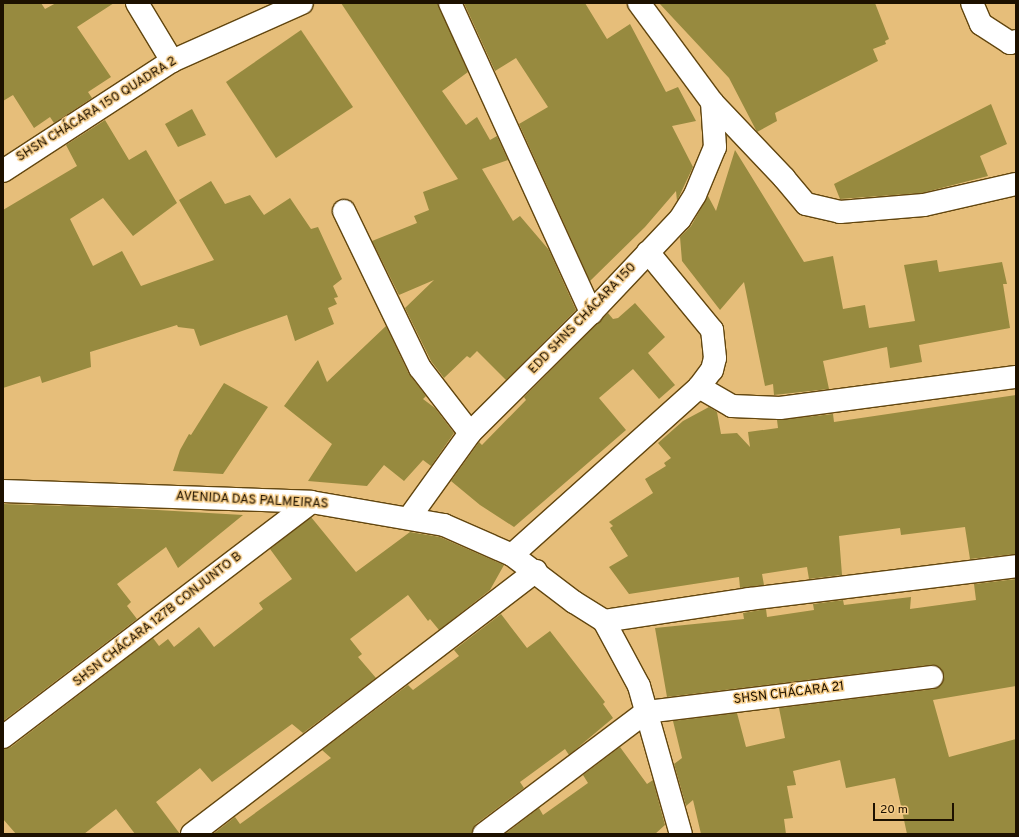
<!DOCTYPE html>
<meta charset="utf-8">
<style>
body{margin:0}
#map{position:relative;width:1019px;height:837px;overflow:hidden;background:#e6be7a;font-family:Overpass,sans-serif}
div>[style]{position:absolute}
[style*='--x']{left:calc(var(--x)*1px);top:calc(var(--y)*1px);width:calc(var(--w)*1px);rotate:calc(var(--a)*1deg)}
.building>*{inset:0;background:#978a3f}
.roads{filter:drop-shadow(1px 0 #62460f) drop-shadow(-1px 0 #62460f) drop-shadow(0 1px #62460f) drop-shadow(0 -1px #62460f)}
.minor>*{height:22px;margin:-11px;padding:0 11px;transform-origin:11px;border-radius:11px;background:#fff}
.tertiary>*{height:22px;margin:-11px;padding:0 11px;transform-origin:11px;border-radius:11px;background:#fff}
span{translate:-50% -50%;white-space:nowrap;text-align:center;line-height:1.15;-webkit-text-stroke:3px #f4cb87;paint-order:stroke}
.street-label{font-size:13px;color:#1d1100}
.frame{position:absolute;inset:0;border:4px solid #1d1100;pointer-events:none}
.scale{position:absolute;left:873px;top:803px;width:81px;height:18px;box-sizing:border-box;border:2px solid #1d1100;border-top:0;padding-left:5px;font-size:12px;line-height:14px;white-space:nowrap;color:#1d1100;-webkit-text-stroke:3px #f4cb87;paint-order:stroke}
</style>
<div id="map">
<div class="building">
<i style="clip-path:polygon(3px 3px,41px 3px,45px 9px,56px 3px,114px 3px,77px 27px,111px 77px,88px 92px,92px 98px,54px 123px,50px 117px,34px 128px,13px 95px,3px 101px)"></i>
<i style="clip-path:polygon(341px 3px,438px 3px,468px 72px,442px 91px,466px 125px,477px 117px,490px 140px,497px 136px,508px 160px,482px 169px,513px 221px,520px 216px,549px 250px,576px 310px,506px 380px,477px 351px,470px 358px,467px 356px,444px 378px,431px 361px,405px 308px,434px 280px,399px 295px,372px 241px,417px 223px,414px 216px,429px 210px,423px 192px,458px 179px)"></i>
<i style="clip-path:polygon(464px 3px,585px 3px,607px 39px,630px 24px,666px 92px,678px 87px,696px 121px,672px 126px,693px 167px,677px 201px,676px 191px,645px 227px,590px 281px,519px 124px,548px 107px,516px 58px,495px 71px)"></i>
<i style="clip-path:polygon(659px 3px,875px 3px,889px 39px,885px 41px,886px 44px,873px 49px,878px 61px,775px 113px,777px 121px,757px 132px,729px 78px)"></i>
<i style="clip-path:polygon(301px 30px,353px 107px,276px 158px,226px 82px)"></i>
<i style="clip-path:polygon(991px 104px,1007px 144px,980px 156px,988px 176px,922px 193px,840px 199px,834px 184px)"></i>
<i style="clip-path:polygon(192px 109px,206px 135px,178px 147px,165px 124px)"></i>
<i style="clip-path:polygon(105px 120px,129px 160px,146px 150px,177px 203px,133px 236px,103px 198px,70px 219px,93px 266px,122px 251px,141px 286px,214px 260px,179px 200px,211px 181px,225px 204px,250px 195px,264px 215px,290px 198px,311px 229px,318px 227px,342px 279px,333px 286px,338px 297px,334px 298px,337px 304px,328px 308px,334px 324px,295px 341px,287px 315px,200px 346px,194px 329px,178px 327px,177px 325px,90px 352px,91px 367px,42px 383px,40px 376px,3px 388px,3px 210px,77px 166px,66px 145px)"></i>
<i style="clip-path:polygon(735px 150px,804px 262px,833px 256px,843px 309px,865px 305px,869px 328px,915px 321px,904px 265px,937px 260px,939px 272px,1002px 262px,1007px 284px,1003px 284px,1010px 328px,919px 345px,922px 362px,890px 368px,887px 347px,823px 361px,829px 389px,774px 395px,773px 384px,765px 386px,744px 282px,720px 310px,682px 261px,680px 237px,691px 226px,708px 196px,716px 211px)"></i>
<i style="clip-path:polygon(635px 303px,665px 337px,648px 353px,675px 385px,659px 399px,633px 369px,599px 398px,626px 430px,514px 527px,480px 505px,451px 481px,479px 442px,482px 445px,526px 400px,524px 397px,608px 313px,613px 319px,618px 318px)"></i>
<i style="clip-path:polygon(386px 326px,409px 374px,426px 396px,423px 399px,435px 408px,454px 433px,431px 466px,423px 460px,404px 481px,384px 465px,367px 486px,308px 481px,332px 444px,284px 406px,318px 360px,327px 382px)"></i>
<i style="clip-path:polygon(224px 383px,268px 407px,223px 474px,173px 471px,180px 450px,189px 434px,191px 435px)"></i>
<i style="clip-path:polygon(1016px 395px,1016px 554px,970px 559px,965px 527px,901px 535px,900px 528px,839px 536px,842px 575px,809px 579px,807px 567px,762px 574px,764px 585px,740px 588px,739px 577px,629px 594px,609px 567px,628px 556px,610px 528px,613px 526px,609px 522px,653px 493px,645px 479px,666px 466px,664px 463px,671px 458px,658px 443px,683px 421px,709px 407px,717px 412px,721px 434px,737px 433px,750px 447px,748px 432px,778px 428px,777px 420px,833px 414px,834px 422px)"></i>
<i style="clip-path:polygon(3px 504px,106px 507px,243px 515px,178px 568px,166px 547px,117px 584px,131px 602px,127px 606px,137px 619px,3px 721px)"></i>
<i style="clip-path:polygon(311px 517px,356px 572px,410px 532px,440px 537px,504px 565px,490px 590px,439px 630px,430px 619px,428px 621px,408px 595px,350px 639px,362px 654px,358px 657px,376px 678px,303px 733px,292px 724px,212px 782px,200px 768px,156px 802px,180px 834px,135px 834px,116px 809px,84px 834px,16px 834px,3px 819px,3px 749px,11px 747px,153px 638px,159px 646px,168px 639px,174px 647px,199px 627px,214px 647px,263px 609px,259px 603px,292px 579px,270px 549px)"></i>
<i style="clip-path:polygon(1016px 579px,1016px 686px,933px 700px,949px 757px,1016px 739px,1016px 834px,907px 834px,895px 778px,846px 788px,840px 760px,793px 771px,796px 785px,787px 786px,793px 818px,784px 819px,786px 834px,701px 834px,693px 800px,686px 806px,674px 764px,682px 758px,673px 721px,737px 713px,746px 747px,785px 738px,779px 708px,934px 689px,943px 682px,944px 675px,937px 666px,930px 665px,667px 697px,655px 628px,744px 619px,743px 613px,766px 609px,767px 617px,814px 610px,813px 604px,843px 600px,844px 605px,911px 597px,910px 609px,976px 600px,974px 584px)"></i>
<i style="clip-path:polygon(501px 614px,527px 648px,550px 631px,605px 702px,603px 704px,613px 718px,569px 755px,565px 749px,520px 782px,524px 788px,476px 824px,472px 834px,213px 834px,235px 817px,240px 824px,331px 758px,322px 750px,408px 685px,413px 690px,459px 656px,454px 650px)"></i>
<i style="clip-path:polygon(620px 747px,647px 784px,653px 780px,665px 825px,655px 834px,505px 834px,539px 808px,543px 815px,588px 783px,583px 775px)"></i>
</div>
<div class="roads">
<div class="minor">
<i style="--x:137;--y:3;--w:68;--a:58.9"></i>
<i style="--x:450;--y:3;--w:341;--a:65.5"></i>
<i style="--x:639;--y:3;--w:123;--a:53.6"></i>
<i style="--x:712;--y:102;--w:105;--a:46.5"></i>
<i style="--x:784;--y:178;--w:34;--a:50"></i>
<i style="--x:806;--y:204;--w:35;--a:13"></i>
<i style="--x:840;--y:212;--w:84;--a:-4.8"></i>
<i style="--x:924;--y:205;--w:94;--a:-12.9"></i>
<i style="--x:972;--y:3;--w:23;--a:67"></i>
<i style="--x:981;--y:24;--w:35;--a:33"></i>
<i style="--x:1010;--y:43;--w:6;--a:-18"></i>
<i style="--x:3;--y:171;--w:202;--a:-33.1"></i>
<i style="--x:172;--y:61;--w:142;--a:-24"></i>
<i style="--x:344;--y:211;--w:174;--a:64.2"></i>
<i style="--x:420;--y:368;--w:82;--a:52.4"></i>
<i style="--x:699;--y:387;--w:38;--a:30"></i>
<i style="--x:732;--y:406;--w:48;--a:2.4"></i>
<i style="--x:780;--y:408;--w:238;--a:-7.5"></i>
<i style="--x:409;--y:518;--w:105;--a:-54.3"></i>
<i style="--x:470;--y:433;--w:170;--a:-44.8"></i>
<i style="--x:591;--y:313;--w:129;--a:-46.6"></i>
<i style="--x:680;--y:219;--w:28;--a:-58"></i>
<i style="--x:695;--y:195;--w:52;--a:-67.4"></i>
<i style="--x:715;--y:147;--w:45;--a:-93.8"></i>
<i style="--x:512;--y:555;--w:251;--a:-41.9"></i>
<i style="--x:699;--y:387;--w:21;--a:-53"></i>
<i style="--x:712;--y:370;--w:12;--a:-76"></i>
<i style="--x:715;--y:358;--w:28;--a:-96"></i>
<i style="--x:712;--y:330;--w:101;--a:-129.4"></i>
<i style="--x:604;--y:621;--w:147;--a:-8.6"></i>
<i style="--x:749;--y:599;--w:269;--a:-7"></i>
<i style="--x:3;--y:737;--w:387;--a:-37.3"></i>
<i style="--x:192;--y:834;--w:433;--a:-37.4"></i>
<i style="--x:484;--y:834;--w:203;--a:-37"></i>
<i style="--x:646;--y:712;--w:288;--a:-7"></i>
</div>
<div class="tertiary">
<i style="--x:3;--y:491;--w:308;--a:2"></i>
<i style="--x:311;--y:502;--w:135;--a:9.8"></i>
<i style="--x:444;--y:525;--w:74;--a:23.8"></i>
<i style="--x:512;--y:555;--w:78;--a:37.2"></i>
<i style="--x:574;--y:602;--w:36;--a:32"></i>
<i style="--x:604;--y:621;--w:74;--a:61.7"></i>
<i style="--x:639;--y:686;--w:154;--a:74.2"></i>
</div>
</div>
<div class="street-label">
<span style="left:97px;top:110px;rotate:-32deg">SHSN CHÁCARA 150 QUADRA 2</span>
<span style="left:583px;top:319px;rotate:-46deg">EDD SHNS CHÁCARA 150</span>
<span style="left:252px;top:501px;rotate:3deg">AVENIDA DAS PALMEIRAS</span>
<span style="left:158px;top:620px;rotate:-38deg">SHSN CHÁCARA 127B CONJUNTO B</span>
<span style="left:789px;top:694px;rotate:-7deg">SHSN CHÁCARA 21</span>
</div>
<div class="frame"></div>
<div class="scale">20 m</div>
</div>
